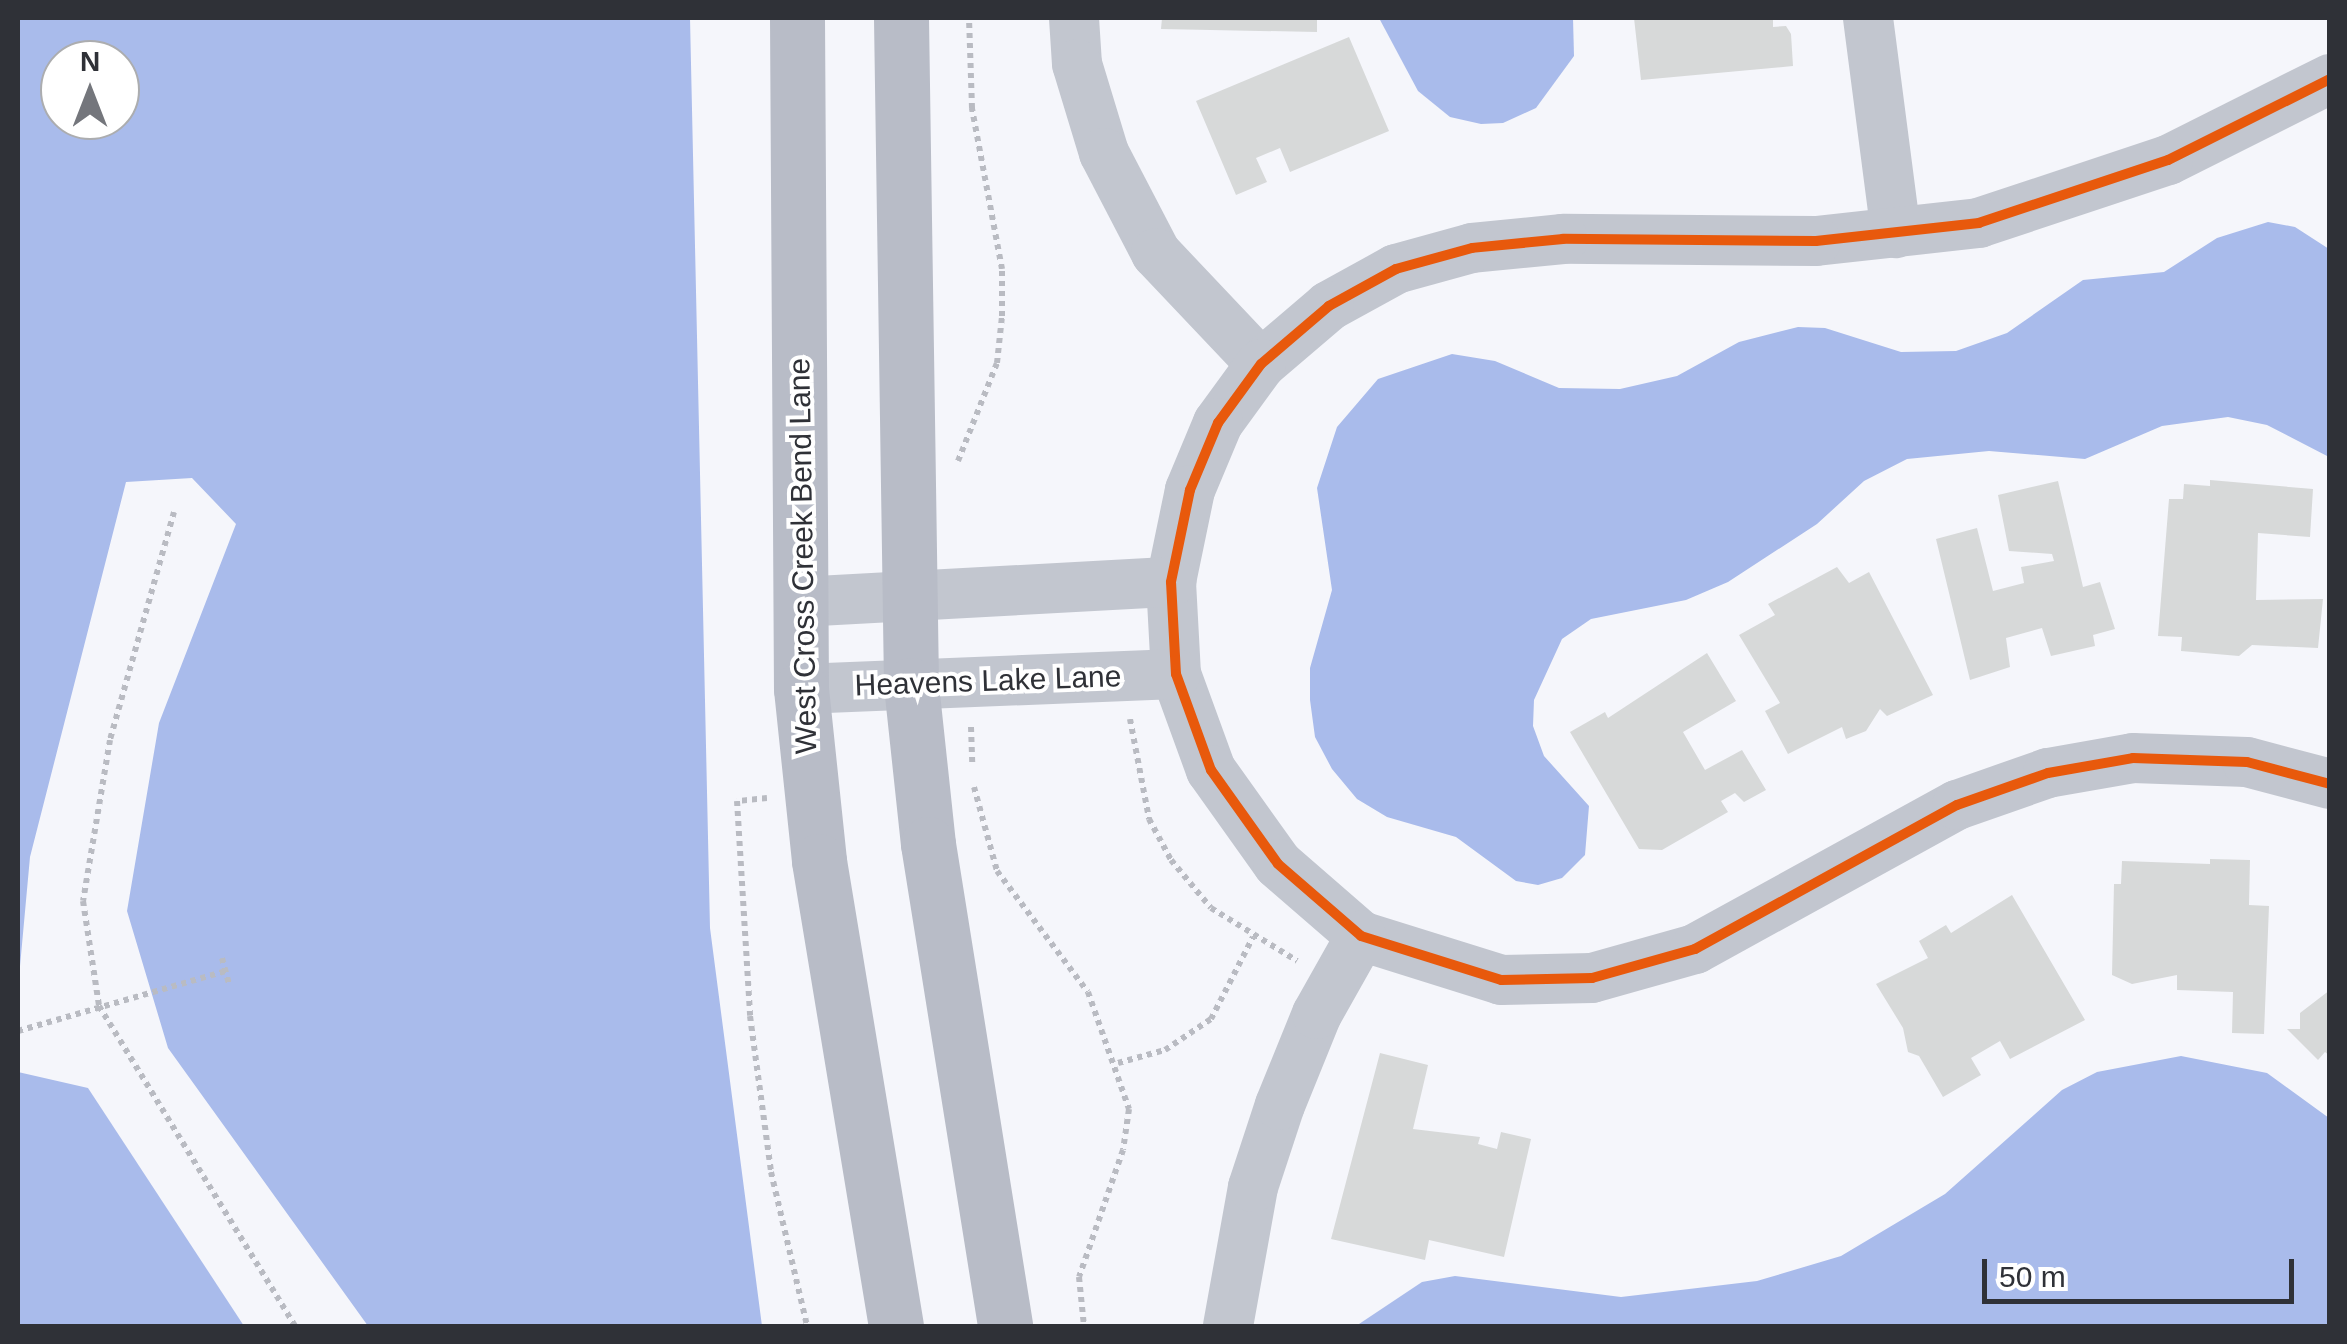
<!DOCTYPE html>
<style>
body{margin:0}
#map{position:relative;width:2347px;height:1344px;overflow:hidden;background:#f5f6fb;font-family:Helvetica,sans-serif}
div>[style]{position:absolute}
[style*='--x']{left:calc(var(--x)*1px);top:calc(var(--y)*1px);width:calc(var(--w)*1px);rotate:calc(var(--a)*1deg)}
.water>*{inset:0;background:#a9bbeb}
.building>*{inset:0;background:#d7d9d9}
.path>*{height:6px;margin-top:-3px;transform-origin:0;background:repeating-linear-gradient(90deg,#b9bbc2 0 5px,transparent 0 10px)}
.street>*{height:50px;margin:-25px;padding:0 25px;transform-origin:25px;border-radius:25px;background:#c2c6cf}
.secondary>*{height:55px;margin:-27.5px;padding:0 27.5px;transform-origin:27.5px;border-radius:27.5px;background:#b8bcc7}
.cycleway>*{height:10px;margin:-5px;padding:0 5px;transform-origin:5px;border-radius:5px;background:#e8590c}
span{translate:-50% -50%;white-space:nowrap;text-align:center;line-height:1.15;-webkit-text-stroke:8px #fff;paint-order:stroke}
.street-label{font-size:30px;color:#2f3137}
.frame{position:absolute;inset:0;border:20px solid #2f3137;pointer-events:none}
.north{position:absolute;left:40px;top:40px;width:100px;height:100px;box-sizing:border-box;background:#fff;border:2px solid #acadaf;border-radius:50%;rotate:0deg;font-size:28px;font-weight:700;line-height:40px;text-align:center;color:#2f3137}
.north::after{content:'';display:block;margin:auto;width:35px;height:45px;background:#74767c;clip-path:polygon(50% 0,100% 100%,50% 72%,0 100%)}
.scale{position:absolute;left:1982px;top:1259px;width:312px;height:45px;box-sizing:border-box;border:5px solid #2f3137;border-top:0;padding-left:12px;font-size:30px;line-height:35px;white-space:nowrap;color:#2f3137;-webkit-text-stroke:8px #fff;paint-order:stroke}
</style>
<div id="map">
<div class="water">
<i style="clip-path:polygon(evenodd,18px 18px,690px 18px,710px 928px,762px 1326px,368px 1326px,168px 1048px,127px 911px,159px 723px,236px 524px,192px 478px,126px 482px,30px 857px,18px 988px,18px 18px,60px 60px,120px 60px,120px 120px,60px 120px,60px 60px)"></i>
<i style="clip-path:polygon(1379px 18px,1573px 18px,1574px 56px,1536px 108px,1503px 123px,1481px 124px,1450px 117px,1418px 91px)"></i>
<i style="clip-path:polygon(2268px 222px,2295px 227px,2329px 249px,2329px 457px,2267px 425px,2228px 417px,2162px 426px,2085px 459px,1989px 451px,1907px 459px,1864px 481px,1817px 524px,1728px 582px,1686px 600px,1591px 619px,1562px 639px,1534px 700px,1533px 726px,1544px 756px,1589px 806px,1585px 855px,1562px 878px,1538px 885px,1516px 881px,1456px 837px,1387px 817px,1357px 799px,1332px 769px,1315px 737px,1310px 700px,1310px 668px,1332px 590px,1317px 488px,1337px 427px,1378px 379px,1452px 354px,1495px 361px,1559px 388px,1620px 389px,1677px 376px,1739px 342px,1798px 327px,1825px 328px,1901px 352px,1956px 351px,2007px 333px,2083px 280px,2164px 272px,2217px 238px)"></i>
<i style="clip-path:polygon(2181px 1056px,2267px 1073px,2329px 1118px,2329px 1326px,1356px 1326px,1422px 1282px,1455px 1276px,1621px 1297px,1757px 1281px,1841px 1256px,1945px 1194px,2062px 1090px,2097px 1072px)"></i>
<i style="clip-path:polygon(18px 1072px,88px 1088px,244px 1326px,18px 1326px)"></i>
</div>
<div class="building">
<i style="clip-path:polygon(1162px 18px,1317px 18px,1317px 32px,1161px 29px)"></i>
<i style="clip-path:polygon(1634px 18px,1773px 18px,1773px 27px,1786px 26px,1791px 34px,1793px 66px,1641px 80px)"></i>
<i style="clip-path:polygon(1349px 37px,1389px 131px,1290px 172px,1280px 148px,1256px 158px,1267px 182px,1236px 195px,1196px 101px)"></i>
<i style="clip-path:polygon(2210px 480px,2313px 489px,2310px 537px,2258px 533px,2256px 600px,2323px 599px,2318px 648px,2252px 645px,2239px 656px,2181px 651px,2182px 637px,2158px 636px,2169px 499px,2183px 499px,2184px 484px,2210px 486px)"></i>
<i style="clip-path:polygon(2058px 481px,2083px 587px,2100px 582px,2115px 629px,2093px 635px,2095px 646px,2051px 656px,2042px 628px,2006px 638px,2010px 667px,1970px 680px,1936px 539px,1977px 528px,1993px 591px,2024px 583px,2021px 567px,2054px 561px,2052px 554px,2009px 551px,1998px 495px)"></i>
<i style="clip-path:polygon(1837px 567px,1849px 583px,1869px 572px,1933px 695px,1887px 716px,1880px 709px,1866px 731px,1846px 739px,1842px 727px,1788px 754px,1765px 711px,1780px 703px,1739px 635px,1775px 615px,1768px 604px)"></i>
<i style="clip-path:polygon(1707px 653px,1736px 701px,1683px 732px,1705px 770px,1742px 750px,1766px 790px,1744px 802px,1735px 793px,1721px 801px,1728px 812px,1662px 850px,1639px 849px,1570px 732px,1605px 712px,1608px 718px)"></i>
<i style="clip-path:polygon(2210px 859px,2250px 860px,2249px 905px,2269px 906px,2264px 1034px,2232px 1033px,2233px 992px,2177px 990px,2177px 975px,2132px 984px,2112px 975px,2114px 884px,2121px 884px,2122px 861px,2210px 864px)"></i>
<i style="clip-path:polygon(2012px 895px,2085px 1020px,2010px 1059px,2000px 1041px,1971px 1058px,1981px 1075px,1943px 1097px,1919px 1056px,1908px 1052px,1903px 1028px,1876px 984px,1928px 958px,1919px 941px,1946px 925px,1951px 933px)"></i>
<i style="clip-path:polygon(2330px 990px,2330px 1056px,2325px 1052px,2318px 1060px,2287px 1029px,2300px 1029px,2300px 1013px)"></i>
<i style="clip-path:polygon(1380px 1053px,1428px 1065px,1413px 1129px,1480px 1137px,1478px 1144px,1497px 1149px,1501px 1132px,1531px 1139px,1504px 1257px,1429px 1240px,1425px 1260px,1331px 1239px)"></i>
</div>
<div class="path">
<i style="--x:958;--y:461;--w:105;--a:-68.3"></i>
<i style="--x:997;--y:363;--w:47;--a:-83.9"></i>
<i style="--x:1002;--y:316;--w:47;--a:-90"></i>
<i style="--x:1002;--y:269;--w:164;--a:-100.6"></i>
<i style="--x:972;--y:108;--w:90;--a:-91.9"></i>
<i style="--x:174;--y:512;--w:237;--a:105.7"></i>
<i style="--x:110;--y:740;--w:163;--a:99.5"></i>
<i style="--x:83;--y:901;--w:106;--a:81.3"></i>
<i style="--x:99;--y:1006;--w:375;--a:58.5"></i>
<i style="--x:1130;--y:719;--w:102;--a:79.2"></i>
<i style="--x:1149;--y:819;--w:47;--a:61.8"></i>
<i style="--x:1171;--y:860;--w:62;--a:50.2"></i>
<i style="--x:1211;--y:908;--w:101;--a:31.6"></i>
<i style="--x:971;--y:727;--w:38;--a:88"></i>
<i style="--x:974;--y:787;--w:87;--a:74.7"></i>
<i style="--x:997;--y:871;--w:151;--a:53.1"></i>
<i style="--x:1088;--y:992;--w:124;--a:70.7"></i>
<i style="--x:1129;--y:1109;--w:41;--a:98.3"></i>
<i style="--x:1123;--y:1150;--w:134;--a:109.1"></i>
<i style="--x:1079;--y:1277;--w:49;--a:84.2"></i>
<i style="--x:767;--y:798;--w:30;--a:174"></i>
<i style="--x:737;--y:801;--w:215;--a:86.5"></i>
<i style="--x:750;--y:1016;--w:157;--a:82.3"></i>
<i style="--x:771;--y:1172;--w:158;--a:76.8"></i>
<i style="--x:222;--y:958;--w:27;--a:75"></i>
<i style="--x:18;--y:1031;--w:216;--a:-16.1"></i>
<i style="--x:1118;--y:1063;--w:49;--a:-15.5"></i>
<i style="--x:1165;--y:1050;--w:55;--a:-34"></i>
<i style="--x:1211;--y:1019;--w:92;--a:-62.9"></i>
</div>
<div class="street">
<i style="--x:1074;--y:18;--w:46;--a:86.3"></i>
<i style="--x:1077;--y:64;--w:93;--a:73.1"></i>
<i style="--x:1104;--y:153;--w:113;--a:62.5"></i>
<i style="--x:1156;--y:253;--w:153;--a:46.6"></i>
<i style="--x:1868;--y:18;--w:217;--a:82.6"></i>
<i style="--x:2330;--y:79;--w:181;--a:153.4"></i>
<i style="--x:2168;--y:160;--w:199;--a:161.6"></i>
<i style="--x:1979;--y:223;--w:164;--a:173.7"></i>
<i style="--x:1816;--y:241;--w:253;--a:-179.5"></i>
<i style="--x:1563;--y:239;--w:91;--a:174.4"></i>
<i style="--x:1472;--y:248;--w:79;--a:164.6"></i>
<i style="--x:1396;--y:269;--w:77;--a:151.1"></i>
<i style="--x:1329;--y:306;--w:89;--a:139.5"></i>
<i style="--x:1261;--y:364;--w:73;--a:126.1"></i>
<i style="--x:1218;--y:423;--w:73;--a:112.7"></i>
<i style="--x:1190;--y:490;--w:94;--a:101.7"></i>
<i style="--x:1171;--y:582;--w:92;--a:86.9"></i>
<i style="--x:1176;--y:674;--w:102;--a:70"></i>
<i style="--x:1211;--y:770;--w:115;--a:54.5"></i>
<i style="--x:1278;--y:864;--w:110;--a:40.9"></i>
<i style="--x:1361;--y:936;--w:147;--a:17.4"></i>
<i style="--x:1501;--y:980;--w:91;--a:-1.3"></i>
<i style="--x:1592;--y:978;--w:107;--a:-15.7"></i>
<i style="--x:1695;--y:949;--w:299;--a:-28.8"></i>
<i style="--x:1957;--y:805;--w:96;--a:-19.4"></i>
<i style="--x:2048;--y:773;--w:86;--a:-10"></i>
<i style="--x:2133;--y:758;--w:114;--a:2"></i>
<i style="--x:2247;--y:762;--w:86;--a:14.8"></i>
<i style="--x:799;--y:602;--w:373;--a:-3.1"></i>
<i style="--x:801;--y:689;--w:375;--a:-2.3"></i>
<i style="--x:1228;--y:1326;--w:141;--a:-79.8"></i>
<i style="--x:1253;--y:1187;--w:86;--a:-71.8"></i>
<i style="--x:1280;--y:1105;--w:98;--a:-67.9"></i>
<i style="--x:1317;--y:1014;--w:90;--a:-60.6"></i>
</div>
<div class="secondary">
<i style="--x:797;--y:18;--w:671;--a:89.66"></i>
<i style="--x:801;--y:689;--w:173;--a:84"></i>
<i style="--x:819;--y:861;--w:471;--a:80.6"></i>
<i style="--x:901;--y:18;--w:667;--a:89.14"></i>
<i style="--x:911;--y:685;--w:160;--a:83.9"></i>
<i style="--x:928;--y:844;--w:488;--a:80.9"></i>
</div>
<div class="cycleway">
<i style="--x:2330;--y:79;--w:181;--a:153.4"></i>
<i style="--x:2168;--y:160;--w:199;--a:161.6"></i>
<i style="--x:1979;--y:223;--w:164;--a:173.7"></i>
<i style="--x:1816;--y:241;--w:253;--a:-179.5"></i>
<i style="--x:1563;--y:239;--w:91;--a:174.4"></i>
<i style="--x:1472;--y:248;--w:79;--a:164.6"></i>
<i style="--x:1396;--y:269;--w:77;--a:151.1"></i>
<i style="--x:1329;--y:306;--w:89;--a:139.5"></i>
<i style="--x:1261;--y:364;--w:73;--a:126.1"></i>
<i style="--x:1218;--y:423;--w:73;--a:112.7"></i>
<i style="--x:1190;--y:490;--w:94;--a:101.7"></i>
<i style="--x:1171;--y:582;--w:92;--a:86.9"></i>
<i style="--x:1176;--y:674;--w:102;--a:70"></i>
<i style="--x:1211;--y:770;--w:115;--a:54.5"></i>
<i style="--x:1278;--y:864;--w:110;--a:40.9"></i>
<i style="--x:1361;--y:936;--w:147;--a:17.4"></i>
<i style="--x:1501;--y:980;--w:91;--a:-1.3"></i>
<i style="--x:1592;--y:978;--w:107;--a:-15.7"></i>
<i style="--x:1695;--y:949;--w:299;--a:-28.8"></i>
<i style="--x:1957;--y:805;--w:96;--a:-19.4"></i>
<i style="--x:2048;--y:773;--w:86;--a:-10"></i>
<i style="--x:2133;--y:758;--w:114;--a:2"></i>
<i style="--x:2247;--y:762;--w:86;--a:14.8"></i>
</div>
<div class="street-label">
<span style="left:803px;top:556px;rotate:-91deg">West Cross Creek Bend Lane</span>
<span style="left:988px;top:681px;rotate:-2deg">Heavens Lake Lane</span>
</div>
<div class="frame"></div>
<div class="north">N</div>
<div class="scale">50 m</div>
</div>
